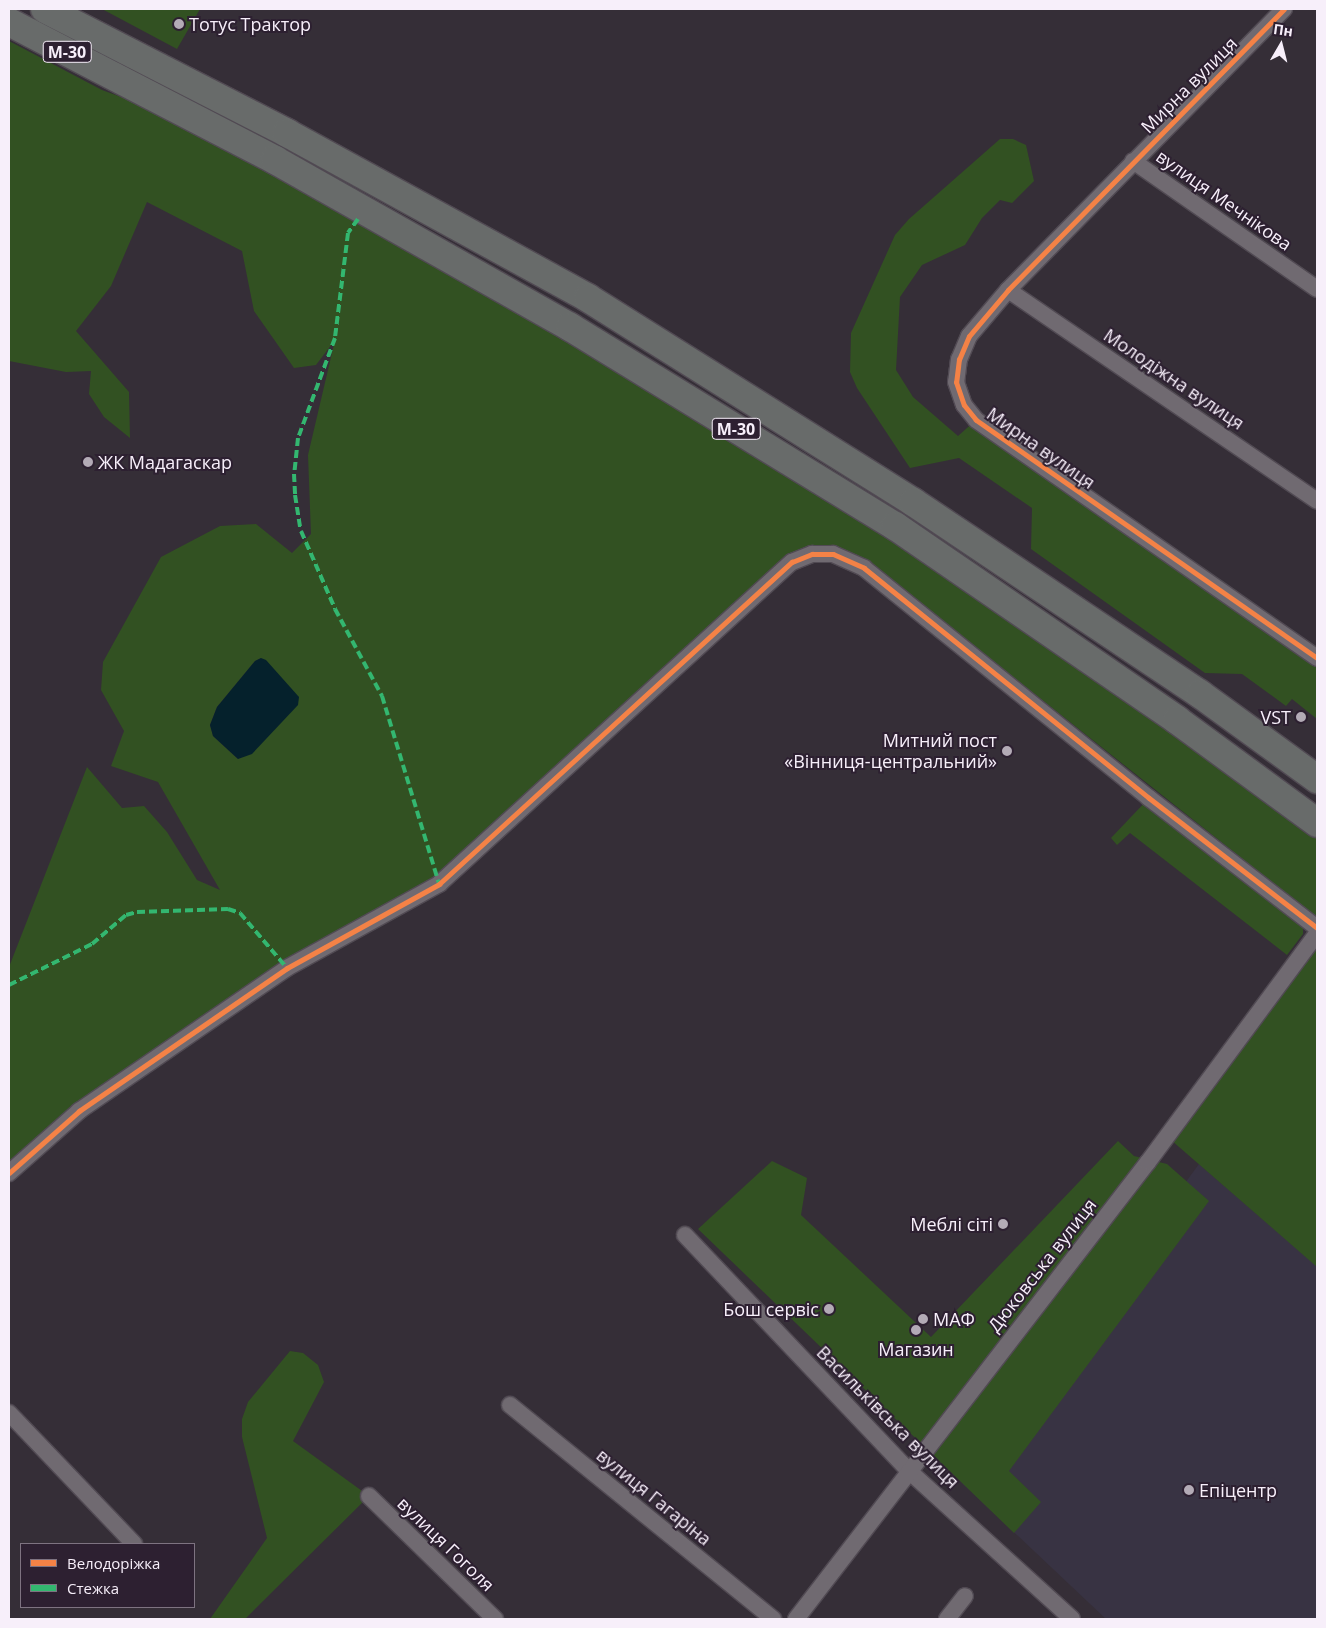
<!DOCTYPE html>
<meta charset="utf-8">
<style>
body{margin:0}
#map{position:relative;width:1326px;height:1628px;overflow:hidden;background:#352e37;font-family:"Open Sans",sans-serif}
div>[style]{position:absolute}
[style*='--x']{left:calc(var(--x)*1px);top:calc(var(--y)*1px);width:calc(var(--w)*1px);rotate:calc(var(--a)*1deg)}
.commercial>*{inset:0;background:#383343}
.green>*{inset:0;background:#325122}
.water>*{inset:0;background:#05212c}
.roads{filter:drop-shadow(1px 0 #514a53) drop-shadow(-1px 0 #514a53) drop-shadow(0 1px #514a53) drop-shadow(0 -1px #514a53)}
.minor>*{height:16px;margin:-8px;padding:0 8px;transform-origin:8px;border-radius:8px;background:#706a71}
.trunk>*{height:28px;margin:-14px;padding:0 14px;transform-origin:14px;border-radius:14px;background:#686b6a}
.quiet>*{height:4px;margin-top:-2px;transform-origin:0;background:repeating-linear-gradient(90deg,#33b770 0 8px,transparent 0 12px)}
.cycleway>*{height:5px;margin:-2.5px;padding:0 2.5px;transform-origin:2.5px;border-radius:2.5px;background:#f48246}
.dots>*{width:14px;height:14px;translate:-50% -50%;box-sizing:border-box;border:2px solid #2d2031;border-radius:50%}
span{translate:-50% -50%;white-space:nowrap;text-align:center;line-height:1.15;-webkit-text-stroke:4px #2d2031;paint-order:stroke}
.shield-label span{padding:1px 4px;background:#2d2031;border:1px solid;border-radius:4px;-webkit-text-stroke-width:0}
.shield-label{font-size:16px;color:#f7effa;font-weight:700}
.poi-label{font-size:18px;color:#f7effa}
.left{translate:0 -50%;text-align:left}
.right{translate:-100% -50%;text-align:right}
.street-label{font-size:18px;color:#f7effa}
.frame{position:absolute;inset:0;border:10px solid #f7effa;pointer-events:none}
.legend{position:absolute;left:20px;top:1543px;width:175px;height:65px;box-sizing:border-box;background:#2d2031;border:1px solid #7e7381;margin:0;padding:6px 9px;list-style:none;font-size:15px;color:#f7effa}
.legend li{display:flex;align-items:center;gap:10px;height:25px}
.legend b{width:25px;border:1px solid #7e7381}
.north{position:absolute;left:1256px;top:20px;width:50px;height:50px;-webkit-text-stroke:4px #2d2031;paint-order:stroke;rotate:8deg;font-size:14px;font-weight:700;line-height:20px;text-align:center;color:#f7effa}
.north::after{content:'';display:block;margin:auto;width:18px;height:22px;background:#f7effa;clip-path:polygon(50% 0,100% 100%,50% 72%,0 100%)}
</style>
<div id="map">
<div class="commercial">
<i style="clip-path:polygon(1199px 1164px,1317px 1266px,1317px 1619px,1106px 1619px,963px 1484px)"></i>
</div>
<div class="green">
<i style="clip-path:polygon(102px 9px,200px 9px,177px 49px)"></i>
<i style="clip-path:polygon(evenodd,9px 41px,102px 90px,143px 105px,565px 333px,889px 535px,1174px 731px,1317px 838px,1317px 918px,877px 569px,812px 554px,439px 884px,210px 1020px,9px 1173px,9px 967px,87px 767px,122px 808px,144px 806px,167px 832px,197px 880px,220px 890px,158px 782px,111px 766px,124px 731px,101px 690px,103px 662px,161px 557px,220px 526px,256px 524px,292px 553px,311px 534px,308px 455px,335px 340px,316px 365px,294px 368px,254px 311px,242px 251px,147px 202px,111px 286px,76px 331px,129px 392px,130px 438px,104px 417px,89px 394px,91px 371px,66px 372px,9px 361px,9px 41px,261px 658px,238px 759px,213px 736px,210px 725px,217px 707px,255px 661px,261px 658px)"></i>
<i style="clip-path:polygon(1000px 139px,1013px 139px,1026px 145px,1034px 181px,1012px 203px,1000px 200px,982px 218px,965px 245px,922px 265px,900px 297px,896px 370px,913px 397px,958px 436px,976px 420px,1317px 658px,1317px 719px,1292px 699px,1286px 706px,1242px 674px,1205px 673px,1031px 549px,1032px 508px,959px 458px,910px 468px,857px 388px,850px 372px,851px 333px,895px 235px,909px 219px)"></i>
<i style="clip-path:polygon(1149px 798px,1303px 927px,1303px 934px,1287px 955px,1130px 833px,1117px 845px,1111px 838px)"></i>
<i style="clip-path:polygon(1317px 950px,1317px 1267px,1171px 1140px,1312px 952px)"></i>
<i style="clip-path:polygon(1118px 1141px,1134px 1156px,1167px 1164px,1209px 1201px,1009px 1471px,1041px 1502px,1014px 1533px,698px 1229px,772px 1161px,807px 1178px,801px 1215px,931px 1337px)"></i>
<i style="clip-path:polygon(290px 1351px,303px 1353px,318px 1365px,324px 1382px,293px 1441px,369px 1496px,245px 1619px,210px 1619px,267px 1538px,242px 1437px,242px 1419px,248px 1402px)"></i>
</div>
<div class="water">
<i style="clip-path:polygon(261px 658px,266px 660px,299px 697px,298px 705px,252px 754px,238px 759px,213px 736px,210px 725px,217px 707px,255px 661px)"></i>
</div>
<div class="roads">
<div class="minor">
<i style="--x:1284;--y:9;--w:394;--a:134.5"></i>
<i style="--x:1008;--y:290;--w:60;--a:130.3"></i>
<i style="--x:969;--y:336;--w:25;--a:113"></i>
<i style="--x:959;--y:359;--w:23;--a:97"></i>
<i style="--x:956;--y:382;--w:24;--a:71"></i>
<i style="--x:964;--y:405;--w:19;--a:51"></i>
<i style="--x:976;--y:420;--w:416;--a:34.9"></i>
<i style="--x:1133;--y:161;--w:224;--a:34.8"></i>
<i style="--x:1008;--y:290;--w:374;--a:34.3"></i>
<i style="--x:9;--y:1173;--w:94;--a:-41.5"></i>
<i style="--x:79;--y:1111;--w:252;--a:-34.5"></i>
<i style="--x:287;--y:968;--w:174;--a:-28.9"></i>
<i style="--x:439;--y:884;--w:478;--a:-42.4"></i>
<i style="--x:792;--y:562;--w:22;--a:-22"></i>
<i style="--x:812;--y:554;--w:21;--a:0"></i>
<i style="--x:833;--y:554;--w:34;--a:24"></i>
<i style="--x:864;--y:568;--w:366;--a:38.9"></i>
<i style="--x:1149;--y:798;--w:212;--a:37.7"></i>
<i style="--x:685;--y:1235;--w:325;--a:46.5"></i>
<i style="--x:909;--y:1471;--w:220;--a:42.2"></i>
<i style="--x:510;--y:1405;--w:339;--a:39.1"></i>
<i style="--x:9;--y:1413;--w:181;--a:46.3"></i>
<i style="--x:369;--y:1496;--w:176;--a:44.3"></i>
<i style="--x:796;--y:1619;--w:577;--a:-52.4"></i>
<i style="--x:1148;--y:1162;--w:284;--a:-53.5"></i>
<i style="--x:947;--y:1619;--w:29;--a:-52"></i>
</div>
<div class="trunk">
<i style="--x:45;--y:9;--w:272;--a:27.1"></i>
<i style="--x:287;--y:133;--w:343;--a:28.7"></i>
<i style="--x:588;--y:298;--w:384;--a:32.1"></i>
<i style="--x:913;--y:502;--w:345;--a:33.8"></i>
<i style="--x:1200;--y:694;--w:145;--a:36"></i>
<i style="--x:9;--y:22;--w:300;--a:27.4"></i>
<i style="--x:275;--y:160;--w:339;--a:29.5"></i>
<i style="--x:570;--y:327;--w:381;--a:31.5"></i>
<i style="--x:895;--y:526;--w:342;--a:34.5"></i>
<i style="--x:1177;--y:720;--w:174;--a:36.3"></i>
</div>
</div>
<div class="quiet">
<i style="--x:358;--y:219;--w:17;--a:126"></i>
<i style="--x:348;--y:233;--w:106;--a:97.1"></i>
<i style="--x:335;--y:338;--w:107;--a:110.3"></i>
<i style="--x:298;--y:438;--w:36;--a:96"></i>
<i style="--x:294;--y:474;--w:21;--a:87"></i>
<i style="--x:295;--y:495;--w:36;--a:81"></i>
<i style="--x:301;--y:531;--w:85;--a:66.4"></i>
<i style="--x:335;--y:609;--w:99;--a:61.6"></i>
<i style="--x:382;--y:696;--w:196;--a:73.1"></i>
<i style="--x:9;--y:985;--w:93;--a:-26.3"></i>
<i style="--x:92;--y:944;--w:45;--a:-40.5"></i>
<i style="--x:126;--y:915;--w:11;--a:-15"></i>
<i style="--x:137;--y:912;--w:91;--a:-1.9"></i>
<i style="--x:228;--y:909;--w:13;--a:18"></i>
<i style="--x:240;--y:913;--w:72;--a:49.5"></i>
</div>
<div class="cycleway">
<i style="--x:1284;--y:9;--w:394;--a:134.5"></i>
<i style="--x:1008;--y:290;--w:60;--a:130.3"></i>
<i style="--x:969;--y:336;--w:25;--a:113"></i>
<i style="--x:959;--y:359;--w:23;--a:97"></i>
<i style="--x:956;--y:382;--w:24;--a:71"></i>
<i style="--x:964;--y:405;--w:19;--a:51"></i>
<i style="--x:976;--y:420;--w:416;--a:34.9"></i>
<i style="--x:9;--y:1173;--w:94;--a:-41.5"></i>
<i style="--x:79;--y:1111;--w:252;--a:-34.5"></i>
<i style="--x:287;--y:968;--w:174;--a:-28.9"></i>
<i style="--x:439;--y:884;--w:478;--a:-42.4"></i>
<i style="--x:792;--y:562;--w:22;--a:-22"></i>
<i style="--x:812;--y:554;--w:21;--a:0"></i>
<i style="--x:833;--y:554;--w:34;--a:24"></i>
<i style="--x:864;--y:568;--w:366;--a:38.9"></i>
<i style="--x:1149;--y:798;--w:212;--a:37.7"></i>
</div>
<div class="dots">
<i style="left:179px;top:24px;background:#b3abb6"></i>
<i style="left:88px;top:462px;background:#b3abb6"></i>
<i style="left:1301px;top:717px;background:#b3abb6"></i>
<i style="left:1007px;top:751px;background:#b3abb6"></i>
<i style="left:1003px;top:1224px;background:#b3abb6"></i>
<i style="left:829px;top:1309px;background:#b3abb6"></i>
<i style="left:923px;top:1319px;background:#b3abb6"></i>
<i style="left:916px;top:1330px;background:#b3abb6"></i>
<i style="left:1189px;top:1490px;background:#b3abb6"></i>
</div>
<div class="shield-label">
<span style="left:67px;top:52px">М-30</span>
<span style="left:736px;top:429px">М-30</span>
</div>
<div class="poi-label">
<span class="left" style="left:189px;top:24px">Тотус Трактор</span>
<span class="left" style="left:98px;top:462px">ЖК Мадагаскар</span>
<span class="right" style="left:1291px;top:717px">VST</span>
<span class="right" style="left:997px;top:751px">Митний пост<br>«Вінниця-центральний»</span>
<span class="right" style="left:993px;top:1224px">Меблі сіті</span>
<span class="right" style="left:819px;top:1309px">Бош сервіс</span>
<span class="left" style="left:933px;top:1319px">МАФ</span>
<span style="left:916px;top:1349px">Магазин</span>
<span class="left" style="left:1199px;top:1490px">Епіцентр</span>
</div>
<div class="street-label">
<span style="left:1189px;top:85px;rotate:-45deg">Мирна вулиця</span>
<span style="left:1224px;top:200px;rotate:35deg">вулиця Мечнікова</span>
<span style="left:1174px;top:379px;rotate:34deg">Молодіжна вулиця</span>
<span style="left:1041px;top:448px;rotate:35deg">Мирна вулиця</span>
<span style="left:1042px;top:1265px;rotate:-52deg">Дюковська вулиця</span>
<span style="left:888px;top:1417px;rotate:45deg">Васильківська вулиця</span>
<span style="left:654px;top:1497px;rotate:39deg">вулиця Гагаріна</span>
<span style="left:446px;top:1544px;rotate:44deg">вулиця Гоголя</span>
</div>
<div class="frame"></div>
<ul class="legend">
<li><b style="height:6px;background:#f48246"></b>Велодоріжка</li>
<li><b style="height:6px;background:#33b770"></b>Стежка</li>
</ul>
<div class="north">Пн</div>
</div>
